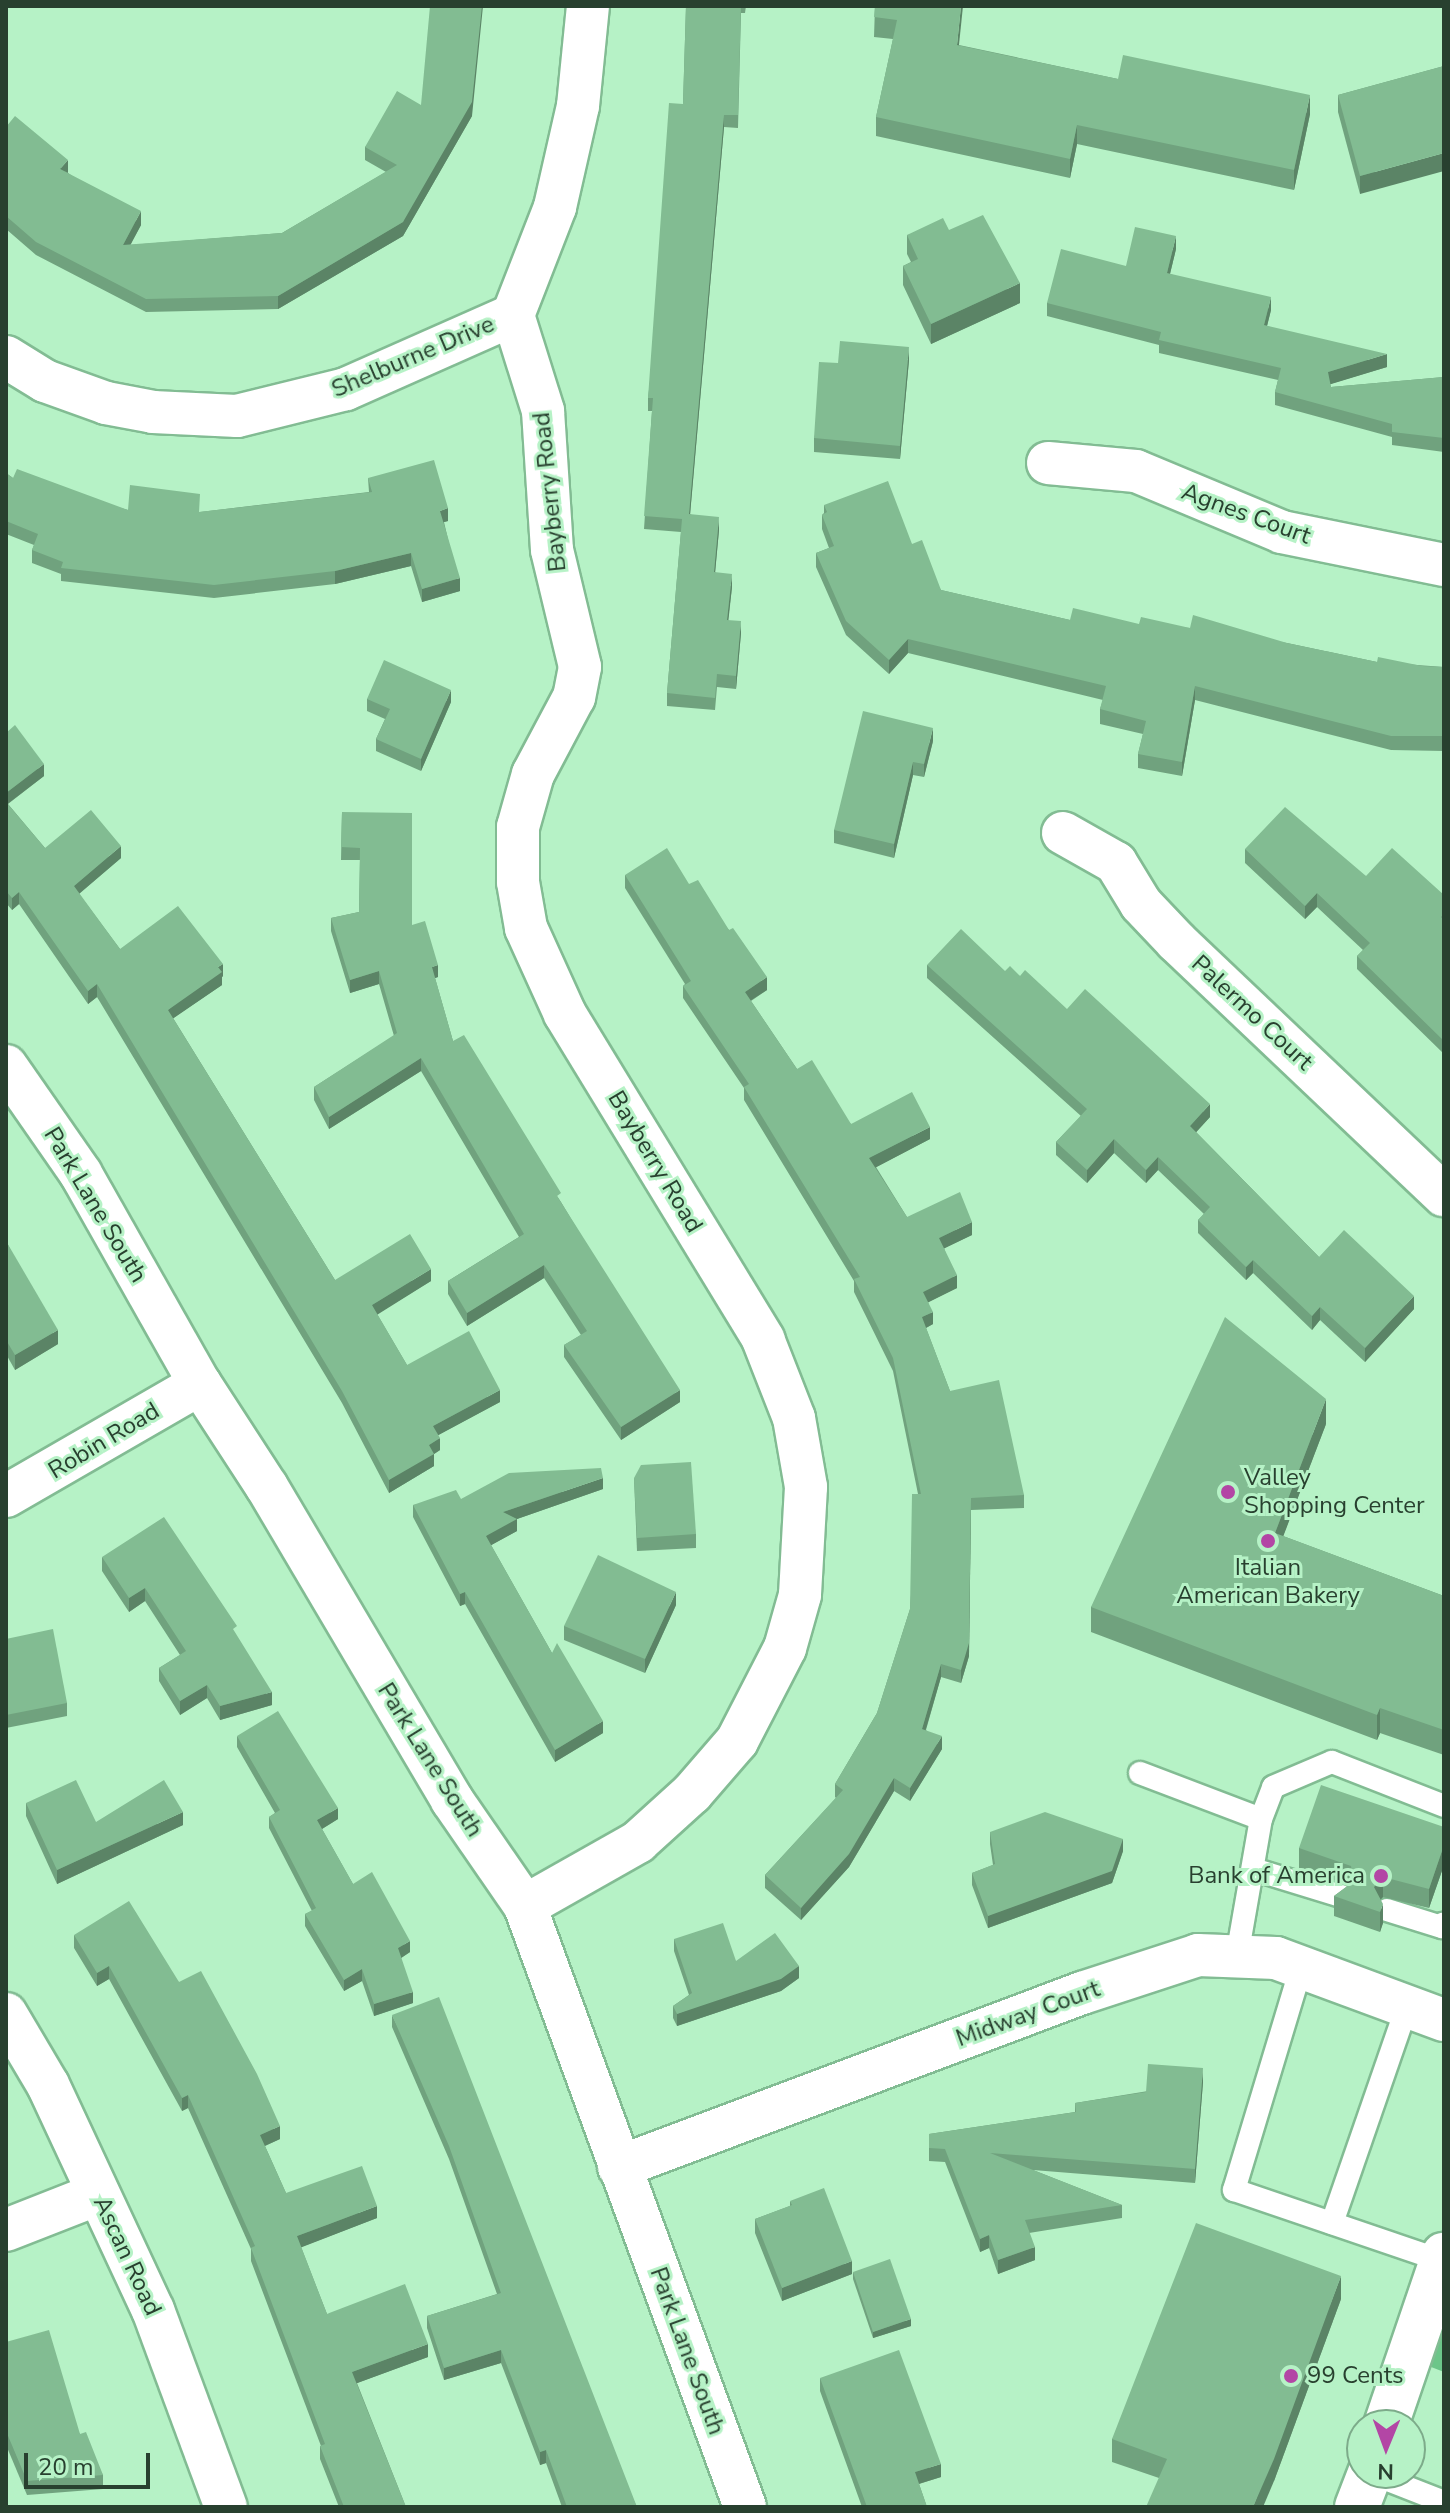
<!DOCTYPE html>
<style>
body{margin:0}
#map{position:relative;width:1450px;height:2513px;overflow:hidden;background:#b6f2c6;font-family:"Nunito Sans",sans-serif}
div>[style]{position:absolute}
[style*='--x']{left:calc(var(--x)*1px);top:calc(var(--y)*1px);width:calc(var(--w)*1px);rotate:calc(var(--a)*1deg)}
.green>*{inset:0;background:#6cc689}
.roads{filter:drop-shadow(2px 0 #82bc93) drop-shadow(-2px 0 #82bc93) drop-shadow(0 2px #82bc93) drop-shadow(0 -2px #82bc93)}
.service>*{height:22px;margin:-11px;padding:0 11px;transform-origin:11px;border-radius:11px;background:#fff}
.minor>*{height:42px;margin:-21px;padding:0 21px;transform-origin:21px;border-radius:21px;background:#fff}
.secondary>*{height:44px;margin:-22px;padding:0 22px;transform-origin:22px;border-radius:22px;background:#fff}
.wall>*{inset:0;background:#70a27e}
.shaded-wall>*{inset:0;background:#5b8466}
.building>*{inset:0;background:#82bc92}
.dots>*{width:22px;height:22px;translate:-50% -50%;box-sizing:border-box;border:4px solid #b6f2c6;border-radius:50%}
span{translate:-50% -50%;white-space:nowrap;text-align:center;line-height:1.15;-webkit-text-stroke:6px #b6f2c6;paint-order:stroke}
.street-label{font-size:24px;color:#28402f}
.poi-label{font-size:24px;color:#28402f}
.left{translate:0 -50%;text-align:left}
.right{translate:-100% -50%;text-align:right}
.frame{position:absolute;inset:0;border:8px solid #28402f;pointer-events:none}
.north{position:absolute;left:1346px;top:2409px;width:80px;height:80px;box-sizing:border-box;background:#b6f2c6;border:2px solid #7dab8a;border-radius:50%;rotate:181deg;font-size:22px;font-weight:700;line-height:32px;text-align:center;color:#28402f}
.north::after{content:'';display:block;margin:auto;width:28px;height:36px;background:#b346a5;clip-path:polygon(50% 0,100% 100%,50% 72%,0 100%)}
.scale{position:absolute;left:24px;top:2453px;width:126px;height:36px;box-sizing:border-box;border:4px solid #28402f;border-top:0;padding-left:10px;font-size:24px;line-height:28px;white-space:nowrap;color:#28402f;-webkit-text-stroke:6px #b6f2c6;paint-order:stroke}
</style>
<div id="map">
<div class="green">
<i style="clip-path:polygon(1444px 2274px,1444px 2372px,1408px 2358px)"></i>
</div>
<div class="roads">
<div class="service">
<i style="--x:1140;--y:1773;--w:129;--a:20.8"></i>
<i style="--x:1253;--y:1869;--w:92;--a:17.1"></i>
<i style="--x:1387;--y:1910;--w:58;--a:17.2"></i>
<i style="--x:1442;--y:1927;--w:4;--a:-63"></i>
<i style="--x:1237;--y:1956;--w:139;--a:-80.1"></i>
<i style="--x:1261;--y:1819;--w:34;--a:-69"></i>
<i style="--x:1273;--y:1787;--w:64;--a:-23"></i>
<i style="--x:1332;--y:1762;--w:120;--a:21.4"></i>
<i style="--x:1301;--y:1968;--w:232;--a:106.8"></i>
<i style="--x:1234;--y:2190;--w:220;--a:18.8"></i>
<i style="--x:1332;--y:2223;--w:230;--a:-70.9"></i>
<i style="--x:1370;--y:2473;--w:79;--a:21.4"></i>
</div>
<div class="minor">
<i style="--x:513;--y:315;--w:101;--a:72.6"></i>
<i style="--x:543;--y:411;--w:139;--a:86.3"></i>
<i style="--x:552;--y:550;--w:120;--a:76.5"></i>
<i style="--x:580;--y:667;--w:31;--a:101"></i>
<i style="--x:574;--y:697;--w:87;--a:118"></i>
<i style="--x:533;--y:774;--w:55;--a:105.8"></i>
<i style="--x:518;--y:827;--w:55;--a:90"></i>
<i style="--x:518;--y:882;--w:47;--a:80.1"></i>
<i style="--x:526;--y:928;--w:94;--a:65.6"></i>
<i style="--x:565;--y:1014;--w:381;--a:58.6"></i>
<i style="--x:763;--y:1339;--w:85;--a:68.6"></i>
<i style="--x:794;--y:1418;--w:70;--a:80.1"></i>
<i style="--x:806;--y:1487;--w:108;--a:93.2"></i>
<i style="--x:800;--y:1595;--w:55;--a:105.8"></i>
<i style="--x:785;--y:1648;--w:105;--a:117.3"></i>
<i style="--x:737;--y:1741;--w:69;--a:130.9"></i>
<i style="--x:692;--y:1793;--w:73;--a:137.8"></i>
<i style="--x:638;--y:1842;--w:130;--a:150.5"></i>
<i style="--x:6;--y:357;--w:46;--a:31.6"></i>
<i style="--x:45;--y:381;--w:65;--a:19.8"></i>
<i style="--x:106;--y:403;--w:48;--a:10.8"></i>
<i style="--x:153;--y:412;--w:84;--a:2.7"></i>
<i style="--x:237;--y:416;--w:112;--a:-13.9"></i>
<i style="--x:346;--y:389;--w:183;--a:-23.9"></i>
<i style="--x:513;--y:315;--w:116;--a:-68.7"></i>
<i style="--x:555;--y:207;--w:104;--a:-77.2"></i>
<i style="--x:578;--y:106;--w:100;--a:-84.3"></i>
<i style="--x:1048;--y:463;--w:88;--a:5.2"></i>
<i style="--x:1136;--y:471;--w:158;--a:22.7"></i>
<i style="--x:1282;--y:532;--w:165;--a:11.5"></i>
<i style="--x:1063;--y:833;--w:61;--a:29.5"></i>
<i style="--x:1116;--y:863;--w:48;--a:58.6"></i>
<i style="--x:1141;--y:904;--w:52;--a:46.5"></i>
<i style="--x:1177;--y:942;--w:368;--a:43.5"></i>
<i style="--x:6;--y:1066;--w:131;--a:55.2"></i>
<i style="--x:81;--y:1174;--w:241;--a:60.5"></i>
<i style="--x:200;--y:1384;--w:123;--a:57"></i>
<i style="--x:267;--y:1487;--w:364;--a:59.4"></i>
<i style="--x:452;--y:1800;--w:129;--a:55.4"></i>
<i style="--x:525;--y:1906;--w:640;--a:69.89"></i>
<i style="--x:6;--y:1496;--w:224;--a:-30"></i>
<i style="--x:6;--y:2014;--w:82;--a:59.4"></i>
<i style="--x:48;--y:2085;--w:248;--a:65"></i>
<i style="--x:153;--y:2310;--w:210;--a:69.7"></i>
<i style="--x:619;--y:2167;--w:495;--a:-20.6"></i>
<i style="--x:1082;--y:1993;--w:122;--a:-18.1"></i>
<i style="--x:1198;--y:1955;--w:78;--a:2.2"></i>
<i style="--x:1276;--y:1958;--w:179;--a:20.3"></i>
<i style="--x:6;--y:2230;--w:99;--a:-21.4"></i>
</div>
<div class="secondary">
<i style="--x:1386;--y:2425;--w:180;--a:-71.2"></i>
<i style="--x:1357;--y:2507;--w:36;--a:-69"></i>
</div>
</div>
<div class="wall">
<i style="clip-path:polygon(686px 6px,746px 6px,745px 13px,741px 13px,738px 128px,724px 127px,690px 514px,719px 530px,715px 572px,732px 587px,728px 620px,741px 633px,736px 689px,717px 687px,715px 710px,667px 706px,667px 693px,681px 532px,644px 529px,652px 411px,648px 411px,648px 398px,683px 104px)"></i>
<i style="clip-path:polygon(875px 6px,959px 45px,1118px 79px,1310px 114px,1294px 190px,1077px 144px,1070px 178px,876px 136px,876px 117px,893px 39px,874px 37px)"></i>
<i style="clip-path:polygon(1444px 66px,1360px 194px,1338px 112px,1338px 95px)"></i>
<i style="clip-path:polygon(421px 105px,472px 116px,403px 236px,278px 309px,146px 312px,36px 255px,6px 229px,6px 127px,68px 173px,141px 225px,130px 245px,282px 233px,386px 172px,365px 160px,365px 147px)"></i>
<i style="clip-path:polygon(949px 230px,1020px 303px,931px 344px,903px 285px,903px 266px,911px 262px,907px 254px,907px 235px)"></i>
<i style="clip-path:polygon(1176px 249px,1170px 274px,1271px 310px,1267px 326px,1387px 367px,1330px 384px,1331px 387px,1444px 377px,1444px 452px,1392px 445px,1392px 437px,1275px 405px,1275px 392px,1278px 380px,1159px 353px,1159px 345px,1047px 316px,1047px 303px,1126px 266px)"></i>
<i style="clip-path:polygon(909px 360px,900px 459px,814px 452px,814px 438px,838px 363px)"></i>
<i style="clip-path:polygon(6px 473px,13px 478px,128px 510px,200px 512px,369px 492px,368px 478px,448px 521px,444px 522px,460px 591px,422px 602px,411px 566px,335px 584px,214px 598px,61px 581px,61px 574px,32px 563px,32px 550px,34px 545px,6px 534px)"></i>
<i style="clip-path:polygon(824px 505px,912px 544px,941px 590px,1070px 620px,1190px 628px,1287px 643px,1377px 662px,1444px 667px,1444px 751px,1391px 750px,1195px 700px,1182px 776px,1138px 768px,1138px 754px,1143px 734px,1100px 724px,1100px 709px,1103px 700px,908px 653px,889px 674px,846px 635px,816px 567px,816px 553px,829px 548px,822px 529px,822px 515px,824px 513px)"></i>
<i style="clip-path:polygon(367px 699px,451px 702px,421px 771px,376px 751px,376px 739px,385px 719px,367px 711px)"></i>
<i style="clip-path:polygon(6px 733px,44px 776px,8px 804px,45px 848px,121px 858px,79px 894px,120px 949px,223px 976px,222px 977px,222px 985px,173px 1018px,335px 1280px,431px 1281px,377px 1314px,407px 1365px,500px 1402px,438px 1435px,440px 1450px,434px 1454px,434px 1466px,389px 1493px,342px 1403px,97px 997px,88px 1004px,19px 904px,12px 910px,6px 903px)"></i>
<i style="clip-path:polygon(933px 741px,924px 777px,913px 775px,894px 858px,834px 843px,834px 830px)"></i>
<i style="clip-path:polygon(342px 812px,412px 925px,438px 977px,435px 978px,453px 1041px,561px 1202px,680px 1402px,621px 1440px,564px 1357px,564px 1345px,581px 1335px,544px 1278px,467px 1326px,448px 1294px,448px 1281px,519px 1237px,421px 1071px,329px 1129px,314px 1100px,314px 1087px,394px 1036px,379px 984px,350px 993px,331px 931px,331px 918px,359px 912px,360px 860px,341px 860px)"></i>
<i style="clip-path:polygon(1245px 849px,1366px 876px,1444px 895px,1444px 1054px,1357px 969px,1357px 956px,1363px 950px,1317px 907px,1305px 919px,1245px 863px)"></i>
<i style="clip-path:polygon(625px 875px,689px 884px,729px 930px,767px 990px,751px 1001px,797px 1069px,851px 1124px,930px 1139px,876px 1167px,907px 1217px,972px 1235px,944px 1248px,957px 1288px,928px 1302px,933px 1324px,926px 1328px,950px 1391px,1024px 1495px,1024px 1508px,971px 1510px,969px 1656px,961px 1683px,941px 1677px,926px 1730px,942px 1749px,910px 1801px,894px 1791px,849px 1867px,801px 1920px,765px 1888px,765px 1875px,836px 1798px,835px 1797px,835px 1784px,877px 1713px,910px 1609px,918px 1494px,893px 1371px,854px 1292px,854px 1281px,744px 1100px,744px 1088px,683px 998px,683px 986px,685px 984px,625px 888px)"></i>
<i style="clip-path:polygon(927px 965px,1005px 971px,1020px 976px,1210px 1117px,1196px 1132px,1319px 1257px,1414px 1309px,1365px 1362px,1320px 1320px,1312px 1330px,1253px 1273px,1246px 1280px,1198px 1233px,1198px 1220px,1204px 1214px,1158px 1170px,1146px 1183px,1114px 1153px,1087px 1183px,1056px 1155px,1056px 1142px,1081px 1116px,927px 978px)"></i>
<i style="clip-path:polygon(6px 1241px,58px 1344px,15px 1370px,6px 1354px)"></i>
<i style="clip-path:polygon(1326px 1424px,1283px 1536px,1444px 1596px,1444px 1755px,1380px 1733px,1377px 1740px,1091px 1632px,1091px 1607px)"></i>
<i style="clip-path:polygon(634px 1478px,696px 1534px,696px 1548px,637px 1551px)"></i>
<i style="clip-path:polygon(603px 1489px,517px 1519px,517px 1531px,491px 1545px,552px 1653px,603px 1733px,555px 1762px,465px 1604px,460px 1606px,413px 1517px,413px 1505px,461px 1499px)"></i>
<i style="clip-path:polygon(102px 1557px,237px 1637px,272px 1705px,220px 1720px,207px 1698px,180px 1715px,159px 1681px,159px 1668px,180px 1655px,145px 1601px,129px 1612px,102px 1571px)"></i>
<i style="clip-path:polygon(676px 1605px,645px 1673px,564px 1640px,564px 1626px)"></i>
<i style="clip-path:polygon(6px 1639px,67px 1703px,67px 1716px,6px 1728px)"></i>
<i style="clip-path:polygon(237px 1736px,338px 1819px,322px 1829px,353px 1884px,410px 1952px,401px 1958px,413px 2003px,374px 2016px,362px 1981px,344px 1991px,305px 1926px,305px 1914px,312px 1911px,269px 1828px,269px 1817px,275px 1813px,237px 1747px)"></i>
<i style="clip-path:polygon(26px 1803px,96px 1822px,183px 1825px,57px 1884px,26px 1816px)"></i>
<i style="clip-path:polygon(1444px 1827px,1444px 1865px,1429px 1908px,1383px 1897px,1380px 1899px,1383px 1923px,1380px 1932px,1334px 1916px,1334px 1896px,1349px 1885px,1299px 1868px,1299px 1848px)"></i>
<i style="clip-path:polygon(990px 1832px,1123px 1851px,1112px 1883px,988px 1928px,972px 1885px,972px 1873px,993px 1865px,990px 1844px)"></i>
<i style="clip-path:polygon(74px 1935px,179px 1982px,280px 2139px,265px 2146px,286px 2193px,377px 2218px,301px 2247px,327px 2314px,428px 2357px,357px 2383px,406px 2507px,339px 2507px,320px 2459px,320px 2446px,321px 2446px,251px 2261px,251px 2249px,188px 2108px,182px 2111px,109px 1979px,97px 1986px,74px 1948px)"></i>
<i style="clip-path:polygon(674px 1939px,736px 1961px,799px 1978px,781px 1991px,677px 2026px,673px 2018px,673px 2006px,689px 1995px,674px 1951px)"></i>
<i style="clip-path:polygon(392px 2015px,637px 2507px,562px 2507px,546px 2463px,540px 2465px,501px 2363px,444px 2380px,427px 2328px,427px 2316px,497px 2294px,449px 2159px,392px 2027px)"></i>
<i style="clip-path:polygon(1203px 2082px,1195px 2183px,1033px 2170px,1122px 2205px,1122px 2218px,1029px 2233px,1035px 2260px,998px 2274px,989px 2248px,980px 2252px,945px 2162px,929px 2161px,929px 2134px,1075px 2112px,1075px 2103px)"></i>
<i style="clip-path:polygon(790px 2201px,852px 2274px,782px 2301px,755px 2233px,755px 2219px,790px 2206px)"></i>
<i style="clip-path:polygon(853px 2272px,911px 2326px,873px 2338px,853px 2279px)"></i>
<i style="clip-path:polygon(1341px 2299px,1274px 2481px,1159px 2478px,1112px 2462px,1112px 2439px)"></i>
<i style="clip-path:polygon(6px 2342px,80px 2434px,103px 2475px,103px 2489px,27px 2495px,6px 2445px)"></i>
<i style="clip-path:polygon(820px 2378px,941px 2477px,919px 2484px,927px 2507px,862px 2507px,820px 2391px)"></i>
</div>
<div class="shaded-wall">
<i style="clip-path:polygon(482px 6px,483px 6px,472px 116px,403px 236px,278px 309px,278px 296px,403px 222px)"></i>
<i style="clip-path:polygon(961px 6px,963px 6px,957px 64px,957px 45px)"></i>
<i style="clip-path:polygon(1310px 95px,1310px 114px,1294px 190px,1294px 170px)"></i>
<i style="clip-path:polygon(724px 115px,724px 127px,689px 527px,689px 514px)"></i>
<i style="clip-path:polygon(1077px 125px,1077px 144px,1070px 178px,1070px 159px)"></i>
<i style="clip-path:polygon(1444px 153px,1444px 171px,1360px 194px,1360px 176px)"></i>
<i style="clip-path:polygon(68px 160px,68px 173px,60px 169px)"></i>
<i style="clip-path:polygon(141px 211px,141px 225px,123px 259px,123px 245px)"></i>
<i style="clip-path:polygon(1176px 236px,1176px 249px,1167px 286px,1167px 273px)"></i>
<i style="clip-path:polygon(1020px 283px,1020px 303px,931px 344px,931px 324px)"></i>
<i style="clip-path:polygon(1271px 297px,1271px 310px,1264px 338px,1264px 325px)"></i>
<i style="clip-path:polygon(909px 347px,909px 360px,900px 459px,900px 446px)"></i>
<i style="clip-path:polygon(1387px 354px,1387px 367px,1328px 385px,1328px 372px)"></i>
<i style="clip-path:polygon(448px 508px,448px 521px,440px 523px,440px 511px)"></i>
<i style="clip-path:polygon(719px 517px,719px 530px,714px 585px,714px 572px)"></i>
<i style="clip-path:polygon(411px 553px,411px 566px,335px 584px,335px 571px)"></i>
<i style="clip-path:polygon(732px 574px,732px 587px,727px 633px,727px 620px)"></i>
<i style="clip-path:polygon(460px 578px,460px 591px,422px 602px,422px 589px)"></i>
<i style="clip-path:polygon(741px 621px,741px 633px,736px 689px,736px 676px)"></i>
<i style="clip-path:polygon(908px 639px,908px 653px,889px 674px,889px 660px)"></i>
<i style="clip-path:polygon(1195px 686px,1195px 700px,1182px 776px,1182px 762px)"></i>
<i style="clip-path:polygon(451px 690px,451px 702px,421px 771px,421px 759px)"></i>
<i style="clip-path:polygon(933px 728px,933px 741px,924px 777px,924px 764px)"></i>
<i style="clip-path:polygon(913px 762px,913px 775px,894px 858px,894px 844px)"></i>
<i style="clip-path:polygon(44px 764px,44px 776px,6px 805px,6px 793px)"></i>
<i style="clip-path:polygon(121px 846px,121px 858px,74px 898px,74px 886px)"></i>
<i style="clip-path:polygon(19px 892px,19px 904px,12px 910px,12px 898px)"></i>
<i style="clip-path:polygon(1317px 893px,1317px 907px,1305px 919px,1305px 906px)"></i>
<i style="clip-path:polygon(223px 964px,223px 976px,222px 977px,222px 985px,168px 1022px,168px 1010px,218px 967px)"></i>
<i style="clip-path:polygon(438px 965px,438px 977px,432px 979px,432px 967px)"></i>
<i style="clip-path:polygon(379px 971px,379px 984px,350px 993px,350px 980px)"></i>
<i style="clip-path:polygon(767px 977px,767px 990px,745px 1004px,745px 992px)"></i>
<i style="clip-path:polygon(97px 984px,97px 997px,88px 1004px,88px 991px)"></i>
<i style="clip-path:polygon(421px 1058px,421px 1071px,329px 1129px,329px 1117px)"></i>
<i style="clip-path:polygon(1210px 1104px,1210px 1117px,1190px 1139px,1190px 1126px)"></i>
<i style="clip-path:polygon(930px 1127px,930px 1139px,869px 1171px,869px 1158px)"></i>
<i style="clip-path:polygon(1114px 1139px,1114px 1153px,1087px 1183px,1087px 1170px)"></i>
<i style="clip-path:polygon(1158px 1157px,1158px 1170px,1146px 1183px,1146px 1170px)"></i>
<i style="clip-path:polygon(972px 1222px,972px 1235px,939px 1251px,939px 1238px)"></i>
<i style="clip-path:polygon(1253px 1260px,1253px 1273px,1246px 1280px,1246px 1267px)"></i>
<i style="clip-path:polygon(544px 1265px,544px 1278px,467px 1326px,467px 1313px)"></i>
<i style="clip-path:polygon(431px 1269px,431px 1281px,372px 1318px,372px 1305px)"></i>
<i style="clip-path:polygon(957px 1275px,957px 1288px,923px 1305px,923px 1292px)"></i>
<i style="clip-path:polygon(1414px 1296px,1414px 1309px,1365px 1362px,1365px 1348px)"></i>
<i style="clip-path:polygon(1320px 1307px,1320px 1320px,1312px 1330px,1312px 1316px)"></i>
<i style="clip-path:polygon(933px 1312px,933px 1324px,922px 1330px,922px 1317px)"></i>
<i style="clip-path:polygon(58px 1330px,58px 1344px,15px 1370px,15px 1355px)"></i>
<i style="clip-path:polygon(500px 1390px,500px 1402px,433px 1438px,433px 1426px)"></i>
<i style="clip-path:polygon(680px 1390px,680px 1402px,621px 1440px,621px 1427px)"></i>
<i style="clip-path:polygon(1326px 1399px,1326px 1424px,1275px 1558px,1275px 1533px)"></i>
<i style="clip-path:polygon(440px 1438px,440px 1450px,434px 1454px,434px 1466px,389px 1493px,389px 1480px,429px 1445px)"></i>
<i style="clip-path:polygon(603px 1478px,603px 1489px,517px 1519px,517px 1531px,486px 1548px,486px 1536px,503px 1512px)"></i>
<i style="clip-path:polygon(971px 1498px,969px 1656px,961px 1683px,961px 1670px)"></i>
<i style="clip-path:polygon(145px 1588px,145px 1601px,129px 1612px,129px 1598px)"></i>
<i style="clip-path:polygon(465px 1592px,465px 1604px,460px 1606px,460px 1594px)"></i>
<i style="clip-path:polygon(676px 1592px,676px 1605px,645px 1673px,645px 1659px)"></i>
<i style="clip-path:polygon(941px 1664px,941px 1677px,922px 1742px,922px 1729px)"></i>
<i style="clip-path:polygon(207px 1685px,207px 1698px,180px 1715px,180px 1701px)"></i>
<i style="clip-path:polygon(272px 1692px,272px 1705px,220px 1720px,220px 1706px)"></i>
<i style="clip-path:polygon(1380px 1708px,1380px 1733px,1377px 1740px,1377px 1715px)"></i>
<i style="clip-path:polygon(603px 1721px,603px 1733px,555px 1762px,555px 1750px)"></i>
<i style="clip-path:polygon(942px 1736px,942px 1749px,910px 1801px,910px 1788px)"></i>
<i style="clip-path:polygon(894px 1778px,894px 1791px,849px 1867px,801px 1920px,801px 1908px)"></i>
<i style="clip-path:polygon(338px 1808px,338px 1819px,317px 1832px,317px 1820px)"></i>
<i style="clip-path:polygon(183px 1812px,183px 1825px,57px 1884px,57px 1870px)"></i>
<i style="clip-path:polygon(1123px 1839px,1123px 1851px,1112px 1883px,988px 1928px,988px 1916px)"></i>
<i style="clip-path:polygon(1444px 1845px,1444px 1865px,1429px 1908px,1429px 1889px)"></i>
<i style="clip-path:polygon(1383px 1877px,1383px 1897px,1374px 1907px,1374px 1887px)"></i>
<i style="clip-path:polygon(1383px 1904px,1383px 1923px,1380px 1932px,1380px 1912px)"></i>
<i style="clip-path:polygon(410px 1941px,410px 1952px,398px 1960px,398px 1948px)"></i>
<i style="clip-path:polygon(109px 1966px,109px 1979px,97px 1986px,97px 1973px)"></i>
<i style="clip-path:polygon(799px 1966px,799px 1978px,781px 1991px,677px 2026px,677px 2014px)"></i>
<i style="clip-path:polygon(362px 1969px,362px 1981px,344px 1991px,344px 1980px)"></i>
<i style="clip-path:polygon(413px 1992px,413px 2003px,374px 2016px,374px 2004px)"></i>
<i style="clip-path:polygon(1203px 2068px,1203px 2082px,1195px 2183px,1195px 2169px)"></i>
<i style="clip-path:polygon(188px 2095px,188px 2108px,182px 2111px,182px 2098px)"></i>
<i style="clip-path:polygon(280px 2126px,280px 2139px,260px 2148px,260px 2135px)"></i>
<i style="clip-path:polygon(377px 2206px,377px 2218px,297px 2249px,297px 2236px)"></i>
<i style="clip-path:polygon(989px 2235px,989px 2248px,980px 2252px,980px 2239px)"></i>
<i style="clip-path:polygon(1035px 2247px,1035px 2260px,998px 2274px,998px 2260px)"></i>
<i style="clip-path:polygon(852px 2261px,852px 2274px,782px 2301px,782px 2288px)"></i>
<i style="clip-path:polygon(1341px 2276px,1341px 2299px,1274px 2481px,1263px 2507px,1253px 2507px)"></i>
<i style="clip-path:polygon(911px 2319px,911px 2326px,873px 2338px,873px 2332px)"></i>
<i style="clip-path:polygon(428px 2344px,428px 2357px,352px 2385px,352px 2372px)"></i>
<i style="clip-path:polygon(501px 2350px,501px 2363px,444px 2380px,444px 2368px)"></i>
<i style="clip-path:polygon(546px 2450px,546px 2463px,540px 2465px,540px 2452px)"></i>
<i style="clip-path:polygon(941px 2464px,941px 2477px,915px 2485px,915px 2472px)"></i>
</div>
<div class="building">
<i style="clip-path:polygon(430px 6px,482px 6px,472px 102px,403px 222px,278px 296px,146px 299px,36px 242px,6px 216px,6px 127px,15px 116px,68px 160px,60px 169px,141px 211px,123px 245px,282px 233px,397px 165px,365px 147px,397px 91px,421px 105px)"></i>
<i style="clip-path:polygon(686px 6px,741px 6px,738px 115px,724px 115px,689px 514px,719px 517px,714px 572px,732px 574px,727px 620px,741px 621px,736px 676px,717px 674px,715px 698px,667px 693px,682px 519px,644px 516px,653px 398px,648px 398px,669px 103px,683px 104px)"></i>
<i style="clip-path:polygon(875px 6px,961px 6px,957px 45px,1118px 79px,1123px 55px,1310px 95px,1294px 170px,1077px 125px,1070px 159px,876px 117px,897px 20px,874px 17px)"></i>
<i style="clip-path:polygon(1444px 66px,1444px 153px,1360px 176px,1338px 95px)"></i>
<i style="clip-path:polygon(983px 215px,1020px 283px,931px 324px,903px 266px,918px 259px,907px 235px,943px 218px,949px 230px)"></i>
<i style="clip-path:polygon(1135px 227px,1176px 236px,1167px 273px,1271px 297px,1264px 325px,1387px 354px,1328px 372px,1331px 387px,1444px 377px,1444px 438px,1392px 432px,1392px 424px,1275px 392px,1281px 368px,1159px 340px,1161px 332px,1047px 303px,1061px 249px,1126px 266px)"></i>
<i style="clip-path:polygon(840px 341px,909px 347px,900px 446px,814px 438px,819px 362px,838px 363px)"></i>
<i style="clip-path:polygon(434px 460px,448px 508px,440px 511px,460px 578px,422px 589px,411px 553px,335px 571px,214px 585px,61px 568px,63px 562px,32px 550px,38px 534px,6px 521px,6px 473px,13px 478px,17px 469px,128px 510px,130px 485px,200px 494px,199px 512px,372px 492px,368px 478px)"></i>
<i style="clip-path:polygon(888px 481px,912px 544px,922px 540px,941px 590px,1070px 620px,1073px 608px,1139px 624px,1141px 617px,1190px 628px,1193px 615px,1287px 643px,1377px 662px,1378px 657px,1422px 666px,1444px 667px,1444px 736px,1391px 736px,1195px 686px,1182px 762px,1138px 754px,1146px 721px,1100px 709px,1106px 686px,908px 639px,889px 660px,846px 621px,816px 553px,834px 546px,822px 515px,827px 512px,824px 505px)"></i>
<i style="clip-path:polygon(384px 660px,451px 690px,421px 759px,376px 739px,390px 709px,367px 699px)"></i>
<i style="clip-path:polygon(863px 711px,933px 728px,924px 764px,913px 762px,894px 844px,834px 830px)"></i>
<i style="clip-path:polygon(15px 725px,44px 764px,6px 793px,6px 733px)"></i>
<i style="clip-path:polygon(6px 802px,45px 848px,91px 810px,121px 846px,74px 886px,120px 949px,178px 906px,223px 964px,218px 967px,222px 972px,168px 1010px,335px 1280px,410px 1234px,431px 1269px,372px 1305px,407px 1365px,469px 1331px,500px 1390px,433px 1426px,440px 1438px,429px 1445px,434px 1454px,389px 1480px,342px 1391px,97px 984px,88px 991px,19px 892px,12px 898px,6px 891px)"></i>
<i style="clip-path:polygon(1285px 807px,1366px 876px,1392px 848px,1444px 895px,1444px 914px,1441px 917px,1444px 920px,1444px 1041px,1357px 956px,1370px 943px,1317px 893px,1305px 906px,1245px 849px)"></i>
<i style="clip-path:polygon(342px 812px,412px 813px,412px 925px,425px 921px,438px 965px,432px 967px,453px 1041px,464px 1035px,561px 1193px,557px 1196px,680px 1390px,621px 1427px,564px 1345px,587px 1331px,544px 1265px,467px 1313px,448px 1281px,524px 1234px,421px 1058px,329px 1117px,314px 1087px,397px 1033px,379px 971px,350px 980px,331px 918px,359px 912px,360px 848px,341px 847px)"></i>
<i style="clip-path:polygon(667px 848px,689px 884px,698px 880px,729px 930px,733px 928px,767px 977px,745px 992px,797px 1069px,812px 1060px,851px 1124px,912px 1092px,930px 1127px,869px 1158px,907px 1217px,960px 1192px,972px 1222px,939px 1238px,957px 1275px,923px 1292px,933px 1312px,922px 1317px,950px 1391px,999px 1380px,1024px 1495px,971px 1498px,969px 1643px,961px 1670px,941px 1664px,922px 1729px,942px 1736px,910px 1788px,894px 1778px,849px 1854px,801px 1908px,765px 1875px,843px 1790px,835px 1784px,877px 1713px,910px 1609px,912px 1494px,921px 1494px,893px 1358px,854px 1279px,860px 1277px,744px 1087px,749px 1084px,683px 986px,691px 981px,625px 875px)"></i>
<i style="clip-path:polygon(961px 929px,1005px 971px,1010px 966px,1020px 976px,1025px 970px,1067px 1009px,1085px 989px,1210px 1104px,1190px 1126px,1319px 1257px,1344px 1230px,1414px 1296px,1365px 1348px,1320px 1307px,1312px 1316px,1253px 1260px,1246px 1267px,1198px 1220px,1210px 1207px,1158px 1157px,1146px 1170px,1114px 1139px,1087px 1170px,1056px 1142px,1087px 1109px,927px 965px)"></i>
<i style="clip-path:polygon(6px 1241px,58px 1330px,15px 1355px,6px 1340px)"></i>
<i style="clip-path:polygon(1225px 1317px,1326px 1399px,1275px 1533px,1444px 1596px,1444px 1730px,1380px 1708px,1377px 1715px,1091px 1607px)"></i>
<i style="clip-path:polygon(691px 1462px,696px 1534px,637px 1538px,634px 1478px,641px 1465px)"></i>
<i style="clip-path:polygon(601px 1468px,603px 1478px,503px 1512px,517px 1519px,486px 1536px,552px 1653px,557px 1643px,603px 1721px,555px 1750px,465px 1592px,460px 1594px,413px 1505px,456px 1490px,461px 1499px,509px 1473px)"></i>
<i style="clip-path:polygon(164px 1517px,237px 1626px,233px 1629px,272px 1692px,220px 1706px,207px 1685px,180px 1701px,159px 1668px,186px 1651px,145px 1588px,129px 1598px,102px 1557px)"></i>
<i style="clip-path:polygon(598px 1555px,676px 1592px,645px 1659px,564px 1626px)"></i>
<i style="clip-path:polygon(53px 1629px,67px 1703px,6px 1715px,6px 1639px)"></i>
<i style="clip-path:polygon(278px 1711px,338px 1808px,317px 1820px,353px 1884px,372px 1872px,410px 1941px,398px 1948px,413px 1992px,374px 2004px,362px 1969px,344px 1980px,305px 1914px,316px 1908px,269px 1817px,280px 1810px,237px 1736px)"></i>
<i style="clip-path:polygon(76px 1780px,96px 1822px,164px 1780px,183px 1812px,57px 1870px,26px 1803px)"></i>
<i style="clip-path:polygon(1321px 1785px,1444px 1827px,1444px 1845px,1429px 1889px,1383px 1877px,1374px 1887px,1383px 1904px,1380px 1912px,1334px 1896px,1354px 1881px,1351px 1866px,1299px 1848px)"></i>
<i style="clip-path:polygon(1045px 1812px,1123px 1839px,1112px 1871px,988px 1916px,972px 1873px,995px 1864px,990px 1832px)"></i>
<i style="clip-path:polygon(129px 1901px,179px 1982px,201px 1971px,257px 2074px,280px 2126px,260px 2135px,286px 2193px,362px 2166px,377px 2206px,297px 2236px,327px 2314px,405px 2284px,428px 2344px,352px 2372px,406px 2507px,344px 2507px,320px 2446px,325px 2444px,251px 2248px,255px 2246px,188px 2095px,182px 2098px,109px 1966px,97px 1973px,74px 1935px)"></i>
<i style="clip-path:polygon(723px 1923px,736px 1961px,775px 1933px,799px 1966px,781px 1979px,677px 2014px,673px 2006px,692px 1993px,674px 1939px)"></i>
<i style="clip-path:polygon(439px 1997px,637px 2507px,567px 2507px,546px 2450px,540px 2452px,501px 2350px,444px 2368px,427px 2316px,501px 2293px,449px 2146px,392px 2015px)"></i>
<i style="clip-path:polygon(1148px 2064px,1203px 2068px,1195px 2169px,990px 2153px,1122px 2205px,1025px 2220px,1035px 2247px,998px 2260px,989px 2235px,980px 2239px,945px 2149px,929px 2148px,929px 2134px,1076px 2112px,1075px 2103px,1146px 2092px)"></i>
<i style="clip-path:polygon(824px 2188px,852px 2261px,782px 2288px,755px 2219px,792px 2205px,790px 2201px)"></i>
<i style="clip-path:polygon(1196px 2223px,1341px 2276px,1274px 2459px,1253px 2507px,1146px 2507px,1167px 2459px,1112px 2439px)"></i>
<i style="clip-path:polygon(890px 2259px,911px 2319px,873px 2332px,853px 2272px)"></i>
<i style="clip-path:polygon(49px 2330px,80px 2434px,86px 2432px,103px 2475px,27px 2481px,6px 2431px,6px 2342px)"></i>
<i style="clip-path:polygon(899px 2350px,941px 2464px,915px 2472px,927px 2507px,867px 2507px,820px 2378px)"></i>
</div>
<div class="dots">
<i style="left:1228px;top:1492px;background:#b346a5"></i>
<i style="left:1268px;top:1541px;background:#b346a5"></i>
<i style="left:1381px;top:1876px;background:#b346a5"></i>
<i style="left:1291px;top:2376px;background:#b346a5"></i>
</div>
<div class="street-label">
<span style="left:413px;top:357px;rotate:-23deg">Shelburne Drive</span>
<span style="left:550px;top:492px;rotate:-96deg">Bayberry Road</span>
<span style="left:1246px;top:514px;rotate:20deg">Agnes Court</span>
<span style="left:1252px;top:1013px;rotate:43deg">Palermo Court</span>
<span style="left:655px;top:1162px;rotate:59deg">Bayberry Road</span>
<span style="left:95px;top:1205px;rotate:59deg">Park Lane South</span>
<span style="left:104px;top:1441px;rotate:-31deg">Robin Road</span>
<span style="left:430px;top:1760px;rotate:58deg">Park Lane South</span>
<span style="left:1028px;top:2014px;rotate:-20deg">Midway Court</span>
<span style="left:127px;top:2256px;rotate:65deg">Ascan Road</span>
<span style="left:687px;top:2351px;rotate:70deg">Park Lane South</span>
</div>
<div class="poi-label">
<span class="left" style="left:1244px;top:1492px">Valley<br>Shopping Center</span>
<span style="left:1268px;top:1582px">Italian<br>American Bakery</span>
<span class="right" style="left:1365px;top:1876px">Bank of America</span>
<span class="left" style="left:1307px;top:2376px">99 Cents</span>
</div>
<div class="frame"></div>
<div class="north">N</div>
<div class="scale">20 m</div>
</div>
